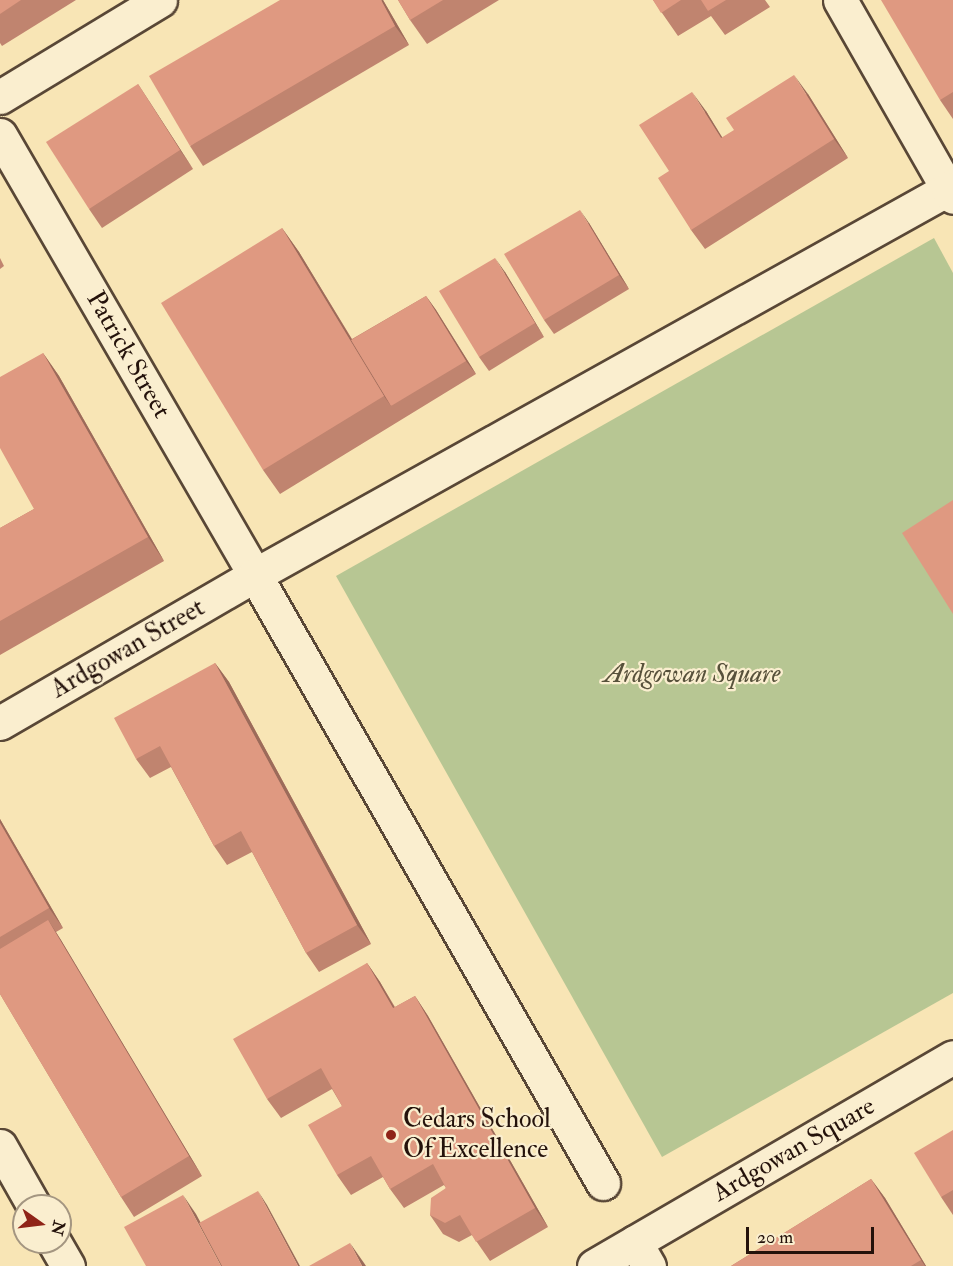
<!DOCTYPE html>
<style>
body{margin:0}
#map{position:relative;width:953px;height:1266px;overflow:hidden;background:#f8e5b5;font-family:"IM FELL Double Pica",serif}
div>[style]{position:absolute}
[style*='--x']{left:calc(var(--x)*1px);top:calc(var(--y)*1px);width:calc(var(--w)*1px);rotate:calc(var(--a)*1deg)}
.green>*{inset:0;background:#b7c693}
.roads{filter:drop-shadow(2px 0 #594736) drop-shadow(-2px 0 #594736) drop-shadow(0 2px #594736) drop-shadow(0 -2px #594736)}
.street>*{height:33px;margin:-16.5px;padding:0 16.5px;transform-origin:16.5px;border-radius:16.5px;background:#faeecf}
.wall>*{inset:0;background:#c0846f}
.shaded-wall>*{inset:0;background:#9c6b5a}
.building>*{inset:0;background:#df9981}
.dots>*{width:16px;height:16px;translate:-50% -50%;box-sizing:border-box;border:3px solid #faeecf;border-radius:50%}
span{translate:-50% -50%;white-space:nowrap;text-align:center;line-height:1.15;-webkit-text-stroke:4.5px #faeecf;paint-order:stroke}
.street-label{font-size:26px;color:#24120b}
.park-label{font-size:26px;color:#57513b;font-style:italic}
.poi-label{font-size:26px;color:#24120b}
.left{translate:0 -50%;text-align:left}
.north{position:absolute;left:12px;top:1194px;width:60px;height:60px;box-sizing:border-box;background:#faeecf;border:2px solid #a49681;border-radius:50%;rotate:104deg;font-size:16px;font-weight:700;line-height:24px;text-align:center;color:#24120b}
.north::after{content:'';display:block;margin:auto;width:21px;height:27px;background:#8f2418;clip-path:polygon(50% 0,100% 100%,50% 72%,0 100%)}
.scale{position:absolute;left:746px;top:1227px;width:128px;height:27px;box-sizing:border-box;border:3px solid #24120b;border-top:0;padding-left:8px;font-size:18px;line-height:21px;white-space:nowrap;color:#24120b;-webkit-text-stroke:4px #faeecf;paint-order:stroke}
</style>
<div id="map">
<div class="green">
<i style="clip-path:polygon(934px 238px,953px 273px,953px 993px,662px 1157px,336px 576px)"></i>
</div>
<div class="roads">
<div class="street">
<i style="--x:840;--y:0;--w:218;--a:60.3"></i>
<i style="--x:948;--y:189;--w:6;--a:-31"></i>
<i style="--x:0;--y:97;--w:187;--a:-31.2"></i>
<i style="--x:0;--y:135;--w:509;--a:59.91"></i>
<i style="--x:255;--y:575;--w:295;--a:149.9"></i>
<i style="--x:0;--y:1146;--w:69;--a:60.5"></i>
<i style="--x:603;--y:1183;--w:701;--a:-119.79"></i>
<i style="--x:255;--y:575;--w:793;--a:-29.12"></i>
<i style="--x:948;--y:189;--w:9;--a:58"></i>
<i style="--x:54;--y:1242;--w:28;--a:60"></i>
<i style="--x:635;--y:1242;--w:28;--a:60"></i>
<i style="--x:594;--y:1266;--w:415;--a:-30.2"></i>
</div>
</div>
<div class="wall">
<i style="clip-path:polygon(0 0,76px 0,2px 46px,0 43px)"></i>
<i style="clip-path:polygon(383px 0,409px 45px,203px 166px,190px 146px)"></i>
<i style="clip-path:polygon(398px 0,499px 0,427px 44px,410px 20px)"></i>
<i style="clip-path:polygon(653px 0,765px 0,770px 7px,725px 35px,711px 16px,678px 36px)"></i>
<i style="clip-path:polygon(953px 0,953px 119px,940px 100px)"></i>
<i style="clip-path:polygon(138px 84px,151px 104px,193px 169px,102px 228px,89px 209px)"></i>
<i style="clip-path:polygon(808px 94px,848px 158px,705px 249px,691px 230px,669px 171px,706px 111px,722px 138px)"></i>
<i style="clip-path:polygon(589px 223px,629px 289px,554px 334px,544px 320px)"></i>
<i style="clip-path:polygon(282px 228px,299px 252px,352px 339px,426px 296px,436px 310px,476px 374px,280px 494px,263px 470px)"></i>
<i style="clip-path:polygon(0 258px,4px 266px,0 269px)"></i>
<i style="clip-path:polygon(505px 272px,544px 337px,489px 371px,479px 357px)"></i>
<i style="clip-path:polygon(43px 353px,59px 376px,164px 561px,0 655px,0 528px,34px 509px)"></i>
<i style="clip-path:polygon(215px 663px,229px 682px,371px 944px,319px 972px,306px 953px,252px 852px,227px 865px,214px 846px,171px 767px,150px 778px,136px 759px)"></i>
<i style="clip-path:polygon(0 819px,63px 928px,56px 932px,202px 1176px,134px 1217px,121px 1197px,0 994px)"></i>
<i style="clip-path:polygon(367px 963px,380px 982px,395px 1007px,415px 996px,428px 1016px,548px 1227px,490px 1261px,472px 1235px,459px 1242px,443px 1234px,430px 1215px,446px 1188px,444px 1185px,404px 1208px,390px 1189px,383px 1177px,351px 1195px,337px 1175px,342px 1106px,332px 1089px,281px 1118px,267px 1099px)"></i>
<i style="clip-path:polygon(953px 1130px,953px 1215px,941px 1197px)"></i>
<i style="clip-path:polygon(871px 1179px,885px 1198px,926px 1266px,731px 1266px)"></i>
</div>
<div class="shaded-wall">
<i style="clip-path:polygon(381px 0,383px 0,409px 45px,395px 26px)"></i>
<i style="clip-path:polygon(794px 75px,808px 94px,848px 158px,834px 139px)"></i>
<i style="clip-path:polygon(138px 84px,151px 104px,193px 169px,180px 150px)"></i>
<i style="clip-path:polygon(692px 92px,706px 111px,735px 158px,721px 138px)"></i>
<i style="clip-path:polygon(580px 210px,589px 223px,629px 289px,619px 275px)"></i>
<i style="clip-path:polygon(282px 228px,299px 252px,392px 406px,391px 406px,384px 396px)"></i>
<i style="clip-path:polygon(495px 258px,505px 272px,544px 337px,535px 323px)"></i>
<i style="clip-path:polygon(426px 296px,436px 310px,476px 374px,466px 361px)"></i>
<i style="clip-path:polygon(43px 353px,59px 376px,164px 561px,148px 537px)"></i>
<i style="clip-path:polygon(215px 663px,229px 682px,371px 944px,357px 925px)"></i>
<i style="clip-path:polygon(0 819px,63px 928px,49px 908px,0 823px)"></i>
<i style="clip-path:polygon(48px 920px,61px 940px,202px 1176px,189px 1156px)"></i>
<i style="clip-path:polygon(367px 963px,380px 982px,406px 1028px,393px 1008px)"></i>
<i style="clip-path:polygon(415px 996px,428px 1016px,548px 1227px,535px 1208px)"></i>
<i style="clip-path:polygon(871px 1179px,885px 1198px,926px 1266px,925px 1266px,921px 1260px)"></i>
<i style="clip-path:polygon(258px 1191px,267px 1205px,300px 1266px,298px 1266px)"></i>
<i style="clip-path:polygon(183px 1195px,196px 1214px,224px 1266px,221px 1266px)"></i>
<i style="clip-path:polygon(350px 1243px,364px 1263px,366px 1266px,362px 1266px)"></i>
</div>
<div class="building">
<i style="clip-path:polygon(0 0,21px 0,0 14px)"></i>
<i style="clip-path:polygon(280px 0,381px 0,395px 26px,190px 146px,149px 76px)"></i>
<i style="clip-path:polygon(398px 0,443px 0,410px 20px)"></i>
<i style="clip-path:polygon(653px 0,681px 0,661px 13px)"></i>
<i style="clip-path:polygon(701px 0,726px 0,708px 11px)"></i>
<i style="clip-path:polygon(881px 0,953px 0,953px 92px,940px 100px)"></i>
<i style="clip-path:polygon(794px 75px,834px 139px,691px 230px,658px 178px,669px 171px,639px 125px,692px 92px,721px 138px,734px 130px,726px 118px)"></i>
<i style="clip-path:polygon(138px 84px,180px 150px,89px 209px,46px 142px)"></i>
<i style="clip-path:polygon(580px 210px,619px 275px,544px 320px,504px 254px)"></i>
<i style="clip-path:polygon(282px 228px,384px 396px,263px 470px,161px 303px)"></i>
<i style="clip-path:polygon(495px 258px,535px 323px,479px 357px,439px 291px)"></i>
<i style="clip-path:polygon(426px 296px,466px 361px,391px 406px,351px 340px)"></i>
<i style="clip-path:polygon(43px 353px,148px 537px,0 621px,0 528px,34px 509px,0 448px,0 377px)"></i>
<i style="clip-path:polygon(953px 500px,953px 614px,902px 533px)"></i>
<i style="clip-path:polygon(215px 663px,357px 925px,306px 953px,241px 831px,214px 846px,160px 746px,136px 759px,114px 718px)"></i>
<i style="clip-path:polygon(0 823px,49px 908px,0 937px)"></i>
<i style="clip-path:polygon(48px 920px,189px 1156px,121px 1197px,0 994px,0 949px)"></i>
<i style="clip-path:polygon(367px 963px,393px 1008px,415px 996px,535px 1208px,476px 1242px,460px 1215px,445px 1223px,430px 1215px,431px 1198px,446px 1188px,433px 1164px,390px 1189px,371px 1156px,337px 1175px,308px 1125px,342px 1106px,321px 1068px,267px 1099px,233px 1039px)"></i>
<i style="clip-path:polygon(953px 1130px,953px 1190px,941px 1197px,914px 1153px)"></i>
<i style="clip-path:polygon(871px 1179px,921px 1260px,911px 1266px,731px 1266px)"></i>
<i style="clip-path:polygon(258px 1191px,298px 1266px,222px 1266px,199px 1223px)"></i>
<i style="clip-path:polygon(183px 1195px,221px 1266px,146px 1266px,124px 1227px)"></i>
<i style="clip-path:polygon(350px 1243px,362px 1266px,309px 1266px)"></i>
</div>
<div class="dots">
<i style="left:391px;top:1135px;background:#8f2418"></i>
</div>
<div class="street-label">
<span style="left:128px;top:355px;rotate:60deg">Patrick Street</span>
<span style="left:128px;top:649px;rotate:-30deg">Ardgowan Street</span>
<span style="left:794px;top:1150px;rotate:-30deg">Ardgowan Square</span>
</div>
<div class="park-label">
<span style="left:692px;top:675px">Ardgowan Square</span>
</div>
<div class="poi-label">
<span class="left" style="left:403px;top:1135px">Cedars School<br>Of Excellence</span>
</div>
<div class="north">N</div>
<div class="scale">20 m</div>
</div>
